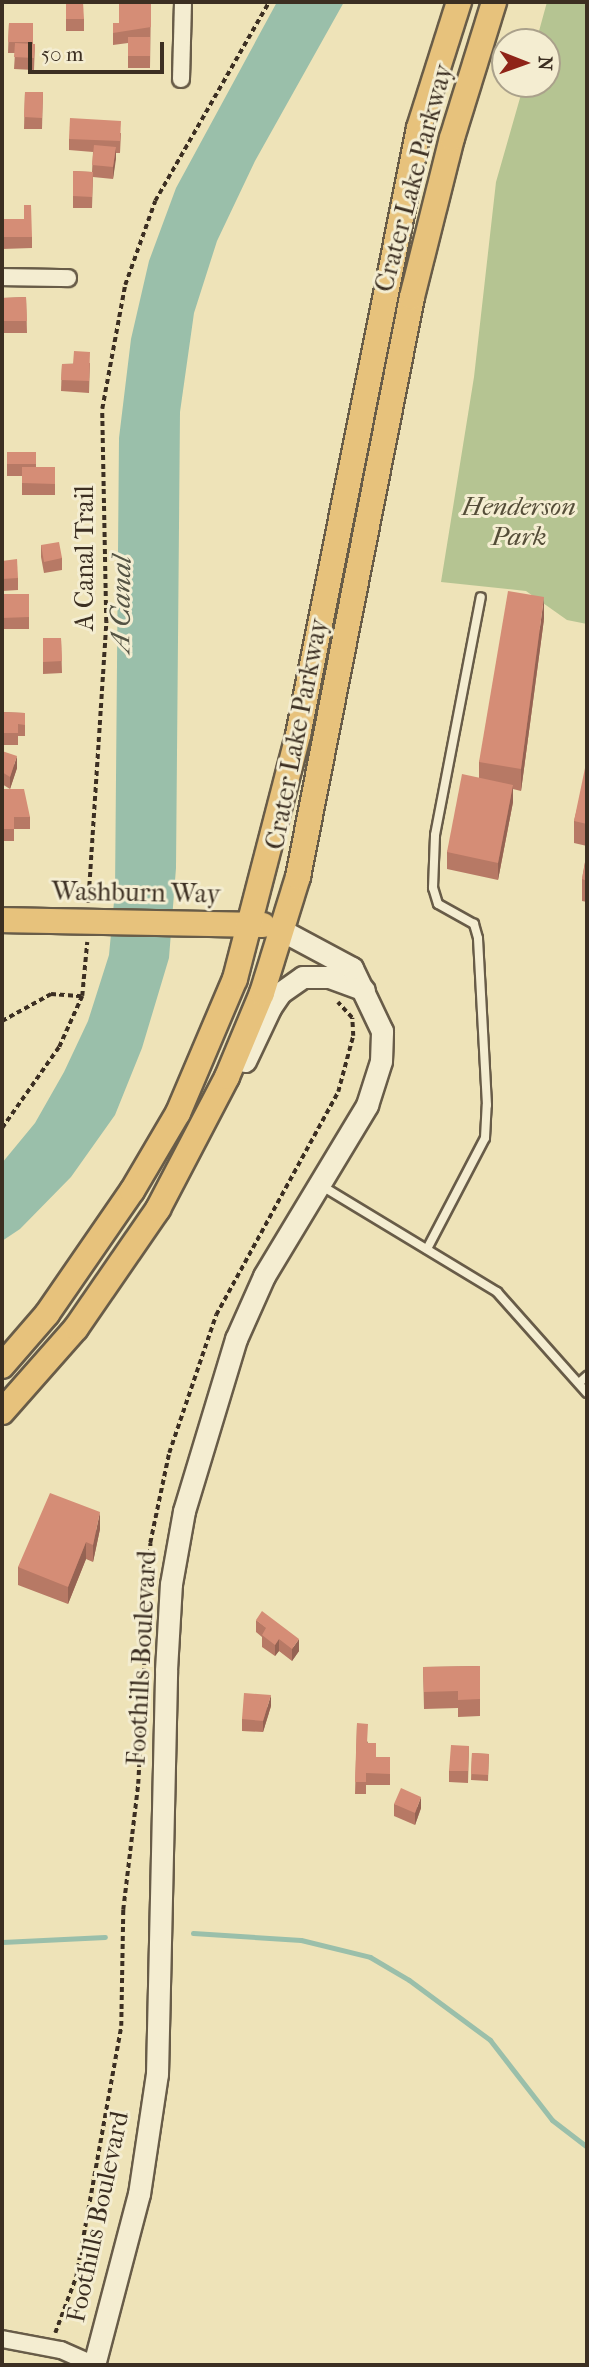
<!DOCTYPE html>
<style>
body{margin:0}
#map{position:relative;width:589px;height:2367px;overflow:hidden;background:#eee3b8;font-family:"IM FELL French Canon",serif}
div>[style]{position:absolute}
[style*='--x']{left:calc(var(--x)*1px);top:calc(var(--y)*1px);width:calc(var(--w)*1px);rotate:calc(var(--a)*1deg)}
.green>*{inset:0;background:#b5c492}
.water>*{inset:0;background:#9abfaa}
.stream>*{height:5px;margin:-2.5px;padding:0 2.5px;transform-origin:2.5px;border-radius:2.5px;background:#9abfaa}
.path>*{height:3.5px;margin-top:-1.75px;transform-origin:0;background:repeating-linear-gradient(90deg,#3c2f22 0 5px,transparent 0 8.5px)}
.roads{filter:drop-shadow(2px 0 #685c48) drop-shadow(-2px 0 #685c48) drop-shadow(0 2px #685c48) drop-shadow(0 -2px #685c48)}
.service>*{height:8px;margin:-4px;padding:0 4px;transform-origin:4px;border-radius:4px;background:#f4edd1}
.minor>*{height:16px;margin:-8px;padding:0 8px;transform-origin:8px;border-radius:8px;background:#f4edd1}
.secondary>*{height:21px;margin:-10.5px;padding:0 10.5px;transform-origin:10.5px;border-radius:10.5px;background:#f4edd1}
.primary>*{height:24px;margin:-12px;padding:0 12px;transform-origin:12px;border-radius:12px;background:#e7c27c}
.wall>*{inset:0;background:#b77965}
.shaded-wall>*{inset:0;background:#956353}
.building>*{inset:0;background:#d58d76}
span{translate:-50% -50%;white-space:nowrap;text-align:center;line-height:1.15;-webkit-text-stroke:6px #f4edd1;paint-order:stroke}
.street-label{font-size:26px;color:#3c2f22}
.park-label{font-size:26px;color:#544d38;font-style:italic}
.water-label{font-size:28px;color:#545344;font-style:italic}
.frame{position:absolute;inset:0;border:4px solid #3c2f22;pointer-events:none}
.north{position:absolute;left:491px;top:28px;width:70px;height:70px;box-sizing:border-box;background:#f4edd1;border:2px solid #aaa18b;border-radius:50%;rotate:91deg;font-size:19px;font-weight:700;line-height:28px;text-align:center;color:#3c2f22}
.north::after{content:'';display:block;margin:auto;width:24px;height:32px;background:#8f2418;clip-path:polygon(50% 0,100% 100%,50% 72%,0 100%)}
.scale{position:absolute;left:28px;top:42px;width:136px;height:32px;box-sizing:border-box;border:4px solid #3c2f22;border-top:0;padding-left:9px;font-size:21px;line-height:24px;white-space:nowrap;color:#3c2f22;-webkit-text-stroke:5px #f4edd1;paint-order:stroke}
</style>
<div id="map">
<div class="green">
<i style="clip-path:polygon(547px 2px,587px 2px,587px 624px,567px 620px,526px 591px,441px 582px,474px 377px,496px 182px,524px 84px,547px 84px,547px 42px,536px 42px)"></i>
</div>
<div class="water">
<i style="clip-path:polygon(277px 2px,344px 2px,255px 161px,217px 241px,194px 313px,180px 412px,176px 868px,169px 958px,142px 1048px,115px 1115px,71px 1177px,20px 1229px,2px 1241px,2px 1163px,35px 1123px,64px 1072px,88px 1021px,109px 955px,115px 891px,119px 438px,131px 339px,149px 261px,176px 188px)"></i>
</div>
<div class="stream">
<i style="--x:193;--y:1933;--w:108;--a:3.7"></i>
<i style="--x:301;--y:1940;--w:71;--a:13.8"></i>
<i style="--x:370;--y:1957;--w:45;--a:30.5"></i>
<i style="--x:409;--y:1980;--w:101;--a:36.5"></i>
<i style="--x:490;--y:2040;--w:101;--a:52.2"></i>
<i style="--x:552;--y:2120;--w:44;--a:37.6"></i>
<i style="--x:2;--y:1942;--w:103;--a:-2.8"></i>
</div>
<div class="path">
<i style="--x:88;--y:903;--w:282;--a:-86.3"></i>
<i style="--x:106;--y:622;--w:213;--a:-91.1"></i>
<i style="--x:102;--y:409;--w:126;--a:-79.5"></i>
<i style="--x:125;--y:285;--w:89;--a:-70.3"></i>
<i style="--x:155;--y:201;--w:229;--a:-60.2"></i>
<i style="--x:2;--y:1021;--w:56;--a:-28.9"></i>
<i style="--x:51;--y:994;--w:31;--a:4"></i>
<i style="--x:2;--y:1128;--w:99;--a:-54.9"></i>
<i style="--x:59;--y:1047;--w:56;--a:-65.7"></i>
<i style="--x:82;--y:996;--w:54;--a:-84.7"></i>
<i style="--x:55;--y:2333;--w:60;--a:-69.4"></i>
<i style="--x:76;--y:2277;--w:255;--a:-79.8"></i>
<i style="--x:121;--y:2026;--w:116;--a:-89"></i>
<i style="--x:123;--y:1910;--w:127;--a:-83.2"></i>
<i style="--x:138;--y:1784;--w:241;--a:-87.1"></i>
<i style="--x:150;--y:1543;--w:92;--a:-78.1"></i>
<i style="--x:169;--y:1453;--w:146;--a:-71.2"></i>
<i style="--x:216;--y:1315;--w:254;--a:-61.3"></i>
<i style="--x:338;--y:1092;--w:58;--a:-75"></i>
<i style="--x:353;--y:1036;--w:18;--a:-93"></i>
<i style="--x:352;--y:1018;--w:21;--a:-133"></i>
</div>
<div class="roads">
<div class="service">
<i style="--x:322;--y:1186;--w:205;--a:31.2"></i>
<i style="--x:497;--y:1292;--w:135;--a:48.3"></i>
<i style="--x:427;--y:1249;--w:125;--a:-62.4"></i>
<i style="--x:485;--y:1138;--w:33;--a:-87"></i>
<i style="--x:487;--y:1105;--w:167;--a:-93.1"></i>
<i style="--x:478;--y:938;--w:15;--a:-106"></i>
<i style="--x:474;--y:924;--w:41;--a:-150.9"></i>
<i style="--x:438;--y:904;--w:17;--a:-107"></i>
<i style="--x:433;--y:888;--w:53;--a:-87.8"></i>
<i style="--x:435;--y:835;--w:242;--a:-79.1"></i>
<i style="--x:579;--y:1383;--w:11;--a:-41"></i>
</div>
<div class="minor">
<i style="--x:181;--y:79;--w:77;--a:-88.5"></i>
<i style="--x:2;--y:277;--w:66;--a:0.9"></i>
<i style="--x:2;--y:2339;--w:60;--a:10.6"></i>
<i style="--x:61;--y:2350;--w:36;--a:24"></i>
</div>
<div class="secondary">
<i style="--x:245;--y:1061;--w:59;--a:-64.7"></i>
<i style="--x:270;--y:1008;--w:18;--a:-56"></i>
<i style="--x:280;--y:993;--w:28;--a:-35"></i>
<i style="--x:303;--y:977;--w:26;--a:0"></i>
<i style="--x:329;--y:977;--w:37;--a:20"></i>
<i style="--x:94;--y:2365;--w:177;--a:-75.3"></i>
<i style="--x:139;--y:2194;--w:121;--a:-81.5"></i>
<i style="--x:157;--y:2074;--w:404;--a:-88.7"></i>
<i style="--x:166;--y:1670;--w:86;--a:-86.7"></i>
<i style="--x:171;--y:1584;--w:74;--a:-79.9"></i>
<i style="--x:184;--y:1511;--w:180;--a:-73.2"></i>
<i style="--x:236;--y:1339;--w:69;--a:-66"></i>
<i style="--x:264;--y:1276;--w:200;--a:-58.9"></i>
<i style="--x:367;--y:1105;--w:46;--a:-72.3"></i>
<i style="--x:381;--y:1061;--w:30;--a:-88"></i>
<i style="--x:382;--y:1031;--w:70;--a:-115.5"></i>
<i style="--x:352;--y:968;--w:81;--a:-151.8"></i>
</div>
<div class="primary">
<i style="--x:2;--y:920;--w:261;--a:1.1"></i>
<i style="--x:2;--y:1366;--w:69;--a:-49.1"></i>
<i style="--x:47;--y:1314;--w:150;--a:-55.4"></i>
<i style="--x:132;--y:1191;--w:91;--a:-59.5"></i>
<i style="--x:178;--y:1113;--w:146;--a:-67"></i>
<i style="--x:235;--y:979;--w:252;--a:-75.5"></i>
<i style="--x:298;--y:735;--w:619;--a:-78.73"></i>
<i style="--x:419;--y:128;--w:132;--a:-72.4"></i>
<i style="--x:2;--y:1412;--w:112;--a:-48.6"></i>
<i style="--x:76;--y:1328;--w:145;--a:-55.4"></i>
<i style="--x:158;--y:1209;--w:149;--a:-62.4"></i>
<i style="--x:227;--y:1077;--w:91;--a:-67.4"></i>
<i style="--x:262;--y:993;--w:121;--a:-72.8"></i>
<i style="--x:298;--y:877;--w:591;--a:-78.88"></i>
<i style="--x:412;--y:297;--w:164;--a:-75.9"></i>
<i style="--x:452;--y:138;--w:142;--a:-72.8"></i>
</div>
</div>
<div class="wall">
<i style="clip-path:polygon(66px 2px,84px 19px,84px 31px,66px 31px)"></i>
<i style="clip-path:polygon(111px 2px,151px 2px,150px 68px,128px 68px,128px 43px,113px 45px,113px 23px,119px 23px,119px 2px)"></i>
<i style="clip-path:polygon(9px 23px,33px 23px,33px 44px,35px 44px,34px 70px,14px 69px,15px 53px,8px 53px)"></i>
<i style="clip-path:polygon(25px 92px,43px 92px,42px 129px,24px 129px)"></i>
<i style="clip-path:polygon(121px 133px,120px 153px,116px 153px,113px 179px,93px 177px,92px 208px,73px 208px,73px 171px,92px 172px,93px 152px,69px 150px,69px 139px)"></i>
<i style="clip-path:polygon(2px 219px,32px 237px,32px 248px,2px 249px)"></i>
<i style="clip-path:polygon(26px 297px,27px 333px,2px 333px,2px 298px)"></i>
<i style="clip-path:polygon(90px 363px,89px 393px,61px 391px,62px 364px)"></i>
<i style="clip-path:polygon(2px 440px,3px 447px,3px 459px,2px 459px)"></i>
<i style="clip-path:polygon(7px 452px,36px 452px,36px 467px,55px 467px,55px 495px,22px 495px,22px 476px,7px 476px)"></i>
<i style="clip-path:polygon(41px 545px,62px 558px,62px 570px,44px 573px,41px 557px)"></i>
<i style="clip-path:polygon(2px 561px,18px 578px,18px 590px,2px 591px)"></i>
<i style="clip-path:polygon(2px 594px,29px 617px,29px 629px,2px 629px)"></i>
<i style="clip-path:polygon(544px 619px,521px 791px,513px 789px,513px 802px,498px 880px,447px 869px,447px 852px,479px 778px,479px 762px)"></i>
<i style="clip-path:polygon(43px 638px,61px 638px,62px 673px,43px 674px)"></i>
<i style="clip-path:polygon(2px 712px,25px 713px,25px 736px,18px 736px,18px 745px,2px 745px)"></i>
<i style="clip-path:polygon(2px 751px,17px 768px,10px 789px,2px 784px)"></i>
<i style="clip-path:polygon(587px 769px,587px 846px,574px 843px,574px 821px)"></i>
<i style="clip-path:polygon(2px 789px,30px 817px,30px 829px,14px 829px,14px 841px,2px 841px)"></i>
<i style="clip-path:polygon(587px 851px,587px 902px,582px 901px,582px 879px)"></i>
<i style="clip-path:polygon(100px 1529px,93px 1562px,86px 1559px,68px 1604px,18px 1585px,18px 1567px)"></i>
<i style="clip-path:polygon(256px 1620px,299px 1651px,292px 1661px,279px 1651px,275px 1656px,262px 1647px,262px 1637px,256px 1632px)"></i>
<i style="clip-path:polygon(480px 1666px,480px 1716px,458px 1717px,458px 1708px,424px 1709px,423px 1667px)"></i>
<i style="clip-path:polygon(271px 1706px,263px 1732px,242px 1731px,242px 1719px)"></i>
<i style="clip-path:polygon(357px 1723px,376px 1757px,390px 1757px,390px 1785px,366px 1785px,366px 1794px,355px 1794px)"></i>
<i style="clip-path:polygon(469px 1746px,468px 1783px,449px 1782px,449px 1771px)"></i>
<i style="clip-path:polygon(472px 1753px,489px 1754px,488px 1781px,471px 1780px)"></i>
<i style="clip-path:polygon(394px 1804px,421px 1808px,415px 1825px,394px 1816px)"></i>
</div>
<div class="shaded-wall">
<i style="clip-path:polygon(116px 147px,116px 159px,113px 179px,113px 167px)"></i>
<i style="clip-path:polygon(544px 597px,544px 619px,521px 791px,521px 769px)"></i>
<i style="clip-path:polygon(17px 756px,17px 768px,10px 789px,10px 777px)"></i>
<i style="clip-path:polygon(513px 785px,513px 802px,498px 880px,498px 863px)"></i>
<i style="clip-path:polygon(100px 1512px,100px 1529px,93px 1562px,93px 1545px)"></i>
<i style="clip-path:polygon(86px 1542px,86px 1559px,68px 1604px,68px 1587px)"></i>
<i style="clip-path:polygon(279px 1639px,279px 1651px,275px 1656px,275px 1645px)"></i>
<i style="clip-path:polygon(299px 1639px,299px 1651px,292px 1661px,292px 1649px)"></i>
<i style="clip-path:polygon(271px 1695px,271px 1706px,263px 1732px,263px 1721px)"></i>
<i style="clip-path:polygon(421px 1797px,421px 1808px,415px 1825px,415px 1813px)"></i>
</div>
<div class="building">
<i style="clip-path:polygon(66px 2px,83px 2px,84px 19px,66px 19px)"></i>
<i style="clip-path:polygon(119px 2px,151px 2px,151px 27px,113px 33px,113px 23px,119px 23px)"></i>
<i style="clip-path:polygon(9px 23px,33px 23px,33px 42px,8px 42px)"></i>
<i style="clip-path:polygon(128px 37px,150px 37px,150px 56px,128px 56px)"></i>
<i style="clip-path:polygon(15px 43px,35px 44px,34px 58px,14px 57px)"></i>
<i style="clip-path:polygon(25px 92px,43px 92px,42px 118px,24px 117px)"></i>
<i style="clip-path:polygon(70px 118px,121px 121px,120px 141px,69px 139px)"></i>
<i style="clip-path:polygon(94px 145px,116px 147px,113px 167px,92px 165px)"></i>
<i style="clip-path:polygon(73px 171px,93px 172px,92px 197px,73px 196px)"></i>
<i style="clip-path:polygon(24px 205px,31px 205px,32px 237px,2px 237px,2px 219px,24px 219px)"></i>
<i style="clip-path:polygon(26px 297px,27px 321px,2px 321px,2px 298px)"></i>
<i style="clip-path:polygon(74px 351px,90px 352px,89px 381px,61px 380px,62px 364px,73px 364px)"></i>
<i style="clip-path:polygon(7px 452px,36px 452px,36px 464px,7px 464px)"></i>
<i style="clip-path:polygon(22px 467px,55px 467px,55px 484px,22px 483px)"></i>
<i style="clip-path:polygon(59px 542px,62px 558px,44px 562px,41px 545px)"></i>
<i style="clip-path:polygon(17px 559px,18px 578px,2px 579px,2px 561px)"></i>
<i style="clip-path:polygon(508px 591px,544px 597px,521px 769px,479px 762px)"></i>
<i style="clip-path:polygon(2px 594px,29px 594px,29px 617px,2px 618px)"></i>
<i style="clip-path:polygon(43px 638px,61px 638px,62px 661px,43px 662px)"></i>
<i style="clip-path:polygon(2px 712px,25px 713px,25px 725px,18px 724px,18px 733px,2px 733px)"></i>
<i style="clip-path:polygon(2px 751px,17px 756px,10px 777px,2px 772px)"></i>
<i style="clip-path:polygon(585px 768px,587px 769px,587px 824px,574px 821px)"></i>
<i style="clip-path:polygon(462px 774px,513px 785px,498px 863px,447px 852px)"></i>
<i style="clip-path:polygon(2px 789px,24px 789px,30px 817px,14px 817px,14px 829px,2px 829px)"></i>
<i style="clip-path:polygon(587px 851px,587px 881px,582px 879px)"></i>
<i style="clip-path:polygon(50px 1493px,100px 1512px,93px 1545px,86px 1542px,68px 1587px,18px 1567px)"></i>
<i style="clip-path:polygon(262px 1611px,299px 1639px,292px 1649px,279px 1639px,275px 1645px,262px 1635px,266px 1628px,256px 1620px)"></i>
<i style="clip-path:polygon(480px 1666px,480px 1699px,458px 1700px,458px 1691px,424px 1692px,423px 1667px)"></i>
<i style="clip-path:polygon(244px 1693px,271px 1695px,263px 1721px,242px 1719px)"></i>
<i style="clip-path:polygon(357px 1723px,368px 1724px,367px 1743px,376px 1743px,376px 1757px,390px 1757px,390px 1774px,366px 1773px,366px 1782px,355px 1782px)"></i>
<i style="clip-path:polygon(451px 1745px,469px 1746px,468px 1771px,449px 1771px)"></i>
<i style="clip-path:polygon(472px 1753px,489px 1754px,488px 1775px,471px 1774px)"></i>
<i style="clip-path:polygon(401px 1788px,421px 1797px,415px 1813px,394px 1804px)"></i>
</div>
<div class="street-label">
<span style="left:414px;top:178px;rotate:-75deg">Crater Lake Parkway</span>
<span style="left:85px;top:558px;rotate:-90deg">A Canal Trail</span>
<span style="left:297px;top:734px;rotate:-79deg">Crater Lake Parkway</span>
<span style="left:136px;top:893px;rotate:1deg">Washburn Way</span>
<span style="left:142px;top:1658px;rotate:-87deg">Foothills Boulevard</span>
<span style="left:98px;top:2217px;rotate:-78deg">Foothills Boulevard</span>
</div>
<div class="park-label">
<span style="left:519px;top:522px">Henderson<br>Park</span>
</div>
<div class="water-label">
<span style="left:121px;top:604px;rotate:-89deg">A Canal</span>
</div>
<div class="frame"></div>
<div class="north">N</div>
<div class="scale">50 m</div>
</div>
